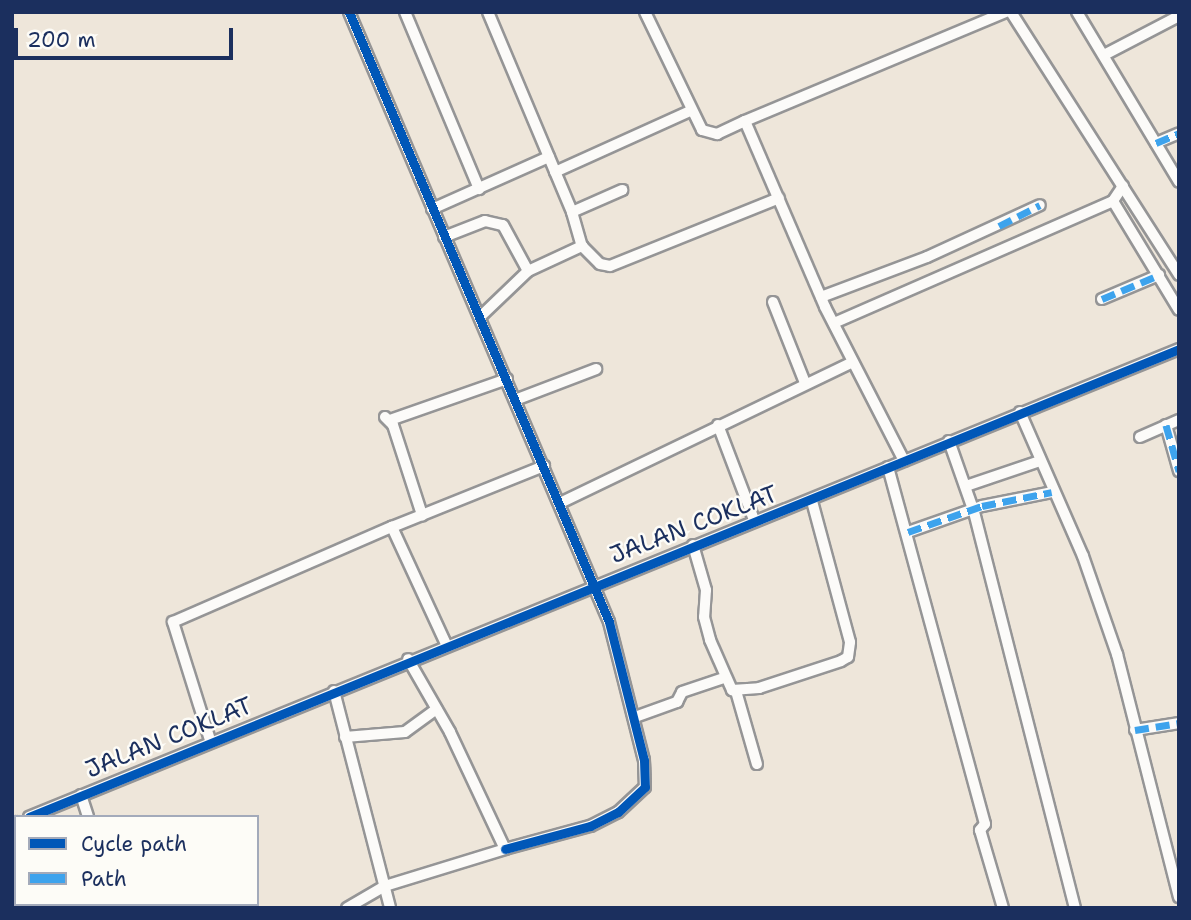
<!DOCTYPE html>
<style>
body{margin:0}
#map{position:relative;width:1191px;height:920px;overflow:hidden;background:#eee6da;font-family:"Shantell Sans",sans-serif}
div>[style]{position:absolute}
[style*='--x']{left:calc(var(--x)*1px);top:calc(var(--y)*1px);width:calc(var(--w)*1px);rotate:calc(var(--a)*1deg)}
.roads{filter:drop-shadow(2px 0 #959596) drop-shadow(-2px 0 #959596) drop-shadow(0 2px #959596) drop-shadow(0 -2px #959596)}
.minor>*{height:10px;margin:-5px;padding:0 5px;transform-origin:5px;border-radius:5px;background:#fcfbf9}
.quiet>*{height:7px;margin-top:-3.5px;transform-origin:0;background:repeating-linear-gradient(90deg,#3da3ed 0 14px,transparent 0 21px)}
.cycleway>*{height:9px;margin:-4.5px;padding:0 4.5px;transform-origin:4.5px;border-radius:4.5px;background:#0057b8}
span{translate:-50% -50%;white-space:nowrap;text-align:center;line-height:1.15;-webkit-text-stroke:5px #fdfcf7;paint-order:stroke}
.street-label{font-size:24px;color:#1b2f5e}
.frame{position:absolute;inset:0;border:14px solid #1b2f5e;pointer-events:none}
.legend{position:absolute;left:14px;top:815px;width:245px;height:91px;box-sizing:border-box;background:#fdfcf7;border:2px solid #a3aaba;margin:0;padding:9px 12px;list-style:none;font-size:21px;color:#1b2f5e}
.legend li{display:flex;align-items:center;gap:14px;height:35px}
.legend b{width:35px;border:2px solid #a3aaba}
.scale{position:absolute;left:14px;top:28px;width:219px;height:32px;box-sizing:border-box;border:4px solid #1b2f5e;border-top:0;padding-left:9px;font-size:21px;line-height:24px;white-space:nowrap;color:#1b2f5e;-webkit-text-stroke:5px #fdfcf7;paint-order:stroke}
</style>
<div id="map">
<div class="roads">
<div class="minor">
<i style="--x:349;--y:12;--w:663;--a:66.91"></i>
<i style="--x:609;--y:622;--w:142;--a:75.8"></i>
<i style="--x:644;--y:760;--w:27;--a:88"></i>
<i style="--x:645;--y:787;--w:37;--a:137"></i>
<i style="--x:618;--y:812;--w:31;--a:153"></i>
<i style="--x:590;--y:826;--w:88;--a:164.9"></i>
<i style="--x:405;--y:12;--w:192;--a:67.3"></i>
<i style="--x:488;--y:12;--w:217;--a:67.2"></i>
<i style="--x:572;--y:212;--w:35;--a:74"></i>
<i style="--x:582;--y:246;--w:25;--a:45"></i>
<i style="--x:600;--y:264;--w:10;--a:11"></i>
<i style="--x:610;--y:266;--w:182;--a:-21.9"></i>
<i style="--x:645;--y:12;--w:131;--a:64.2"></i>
<i style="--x:702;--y:130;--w:16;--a:15"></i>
<i style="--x:717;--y:134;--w:31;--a:-25"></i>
<i style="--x:745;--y:121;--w:202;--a:66.7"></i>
<i style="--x:825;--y:307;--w:173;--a:62.8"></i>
<i style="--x:1011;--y:12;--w:312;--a:57.4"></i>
<i style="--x:1077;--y:12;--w:198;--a:59"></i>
<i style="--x:1104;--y:55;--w:85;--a:-27.5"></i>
<i style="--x:745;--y:121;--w:283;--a:-22.7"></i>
<i style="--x:1156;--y:143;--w:25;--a:-23"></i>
<i style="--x:555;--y:172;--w:150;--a:-24.3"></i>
<i style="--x:1123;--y:186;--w:18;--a:124"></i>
<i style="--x:1113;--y:201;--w:127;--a:58.8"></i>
<i style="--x:432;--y:209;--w:128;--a:-24"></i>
<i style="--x:572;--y:212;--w:55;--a:-23.7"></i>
<i style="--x:444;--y:237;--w:44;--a:-21.3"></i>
<i style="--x:485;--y:221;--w:18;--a:13"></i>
<i style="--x:503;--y:225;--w:52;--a:61.5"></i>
<i style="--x:821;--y:297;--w:113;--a:-20.7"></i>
<i style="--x:927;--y:257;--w:124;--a:-24.7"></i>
<i style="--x:1102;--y:299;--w:62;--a:-22.8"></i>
<i style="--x:773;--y:302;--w:87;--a:68.4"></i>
<i style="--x:480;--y:317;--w:66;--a:-43.8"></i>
<i style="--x:528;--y:271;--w:60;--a:-24.8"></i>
<i style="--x:834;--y:323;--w:305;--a:-23.6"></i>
<i style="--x:515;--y:400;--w:87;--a:-20.9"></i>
<i style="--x:1020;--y:412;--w:157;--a:66.4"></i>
<i style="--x:1083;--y:556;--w:104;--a:70.9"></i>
<i style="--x:1117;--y:654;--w:251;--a:75.7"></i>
<i style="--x:385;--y:417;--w:11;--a:45"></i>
<i style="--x:393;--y:425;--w:95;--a:72.1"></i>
<i style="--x:390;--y:420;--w:124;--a:-19.3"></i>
<i style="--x:718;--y:425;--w:102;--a:69.2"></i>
<i style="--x:1166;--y:425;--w:48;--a:74.2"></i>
<i style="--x:1140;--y:437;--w:43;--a:-23.6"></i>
<i style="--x:949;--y:441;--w:75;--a:70.6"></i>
<i style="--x:974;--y:512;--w:409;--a:75.7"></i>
<i style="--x:888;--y:467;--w:370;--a:74.8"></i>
<i style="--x:985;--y:824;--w:8;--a:130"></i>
<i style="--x:980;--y:830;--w:81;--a:73.6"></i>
<i style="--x:966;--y:486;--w:78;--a:-18.7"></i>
<i style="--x:560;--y:503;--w:325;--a:-25.7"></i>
<i style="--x:908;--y:532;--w:78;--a:-19.4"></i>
<i style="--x:982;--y:506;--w:71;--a:-11.3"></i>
<i style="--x:693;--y:545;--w:47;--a:73.9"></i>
<i style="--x:706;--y:590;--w:27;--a:94"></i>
<i style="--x:704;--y:617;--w:24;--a:75"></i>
<i style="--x:710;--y:640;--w:55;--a:66.3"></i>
<i style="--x:732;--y:690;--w:27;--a:-4"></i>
<i style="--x:759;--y:688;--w:86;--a:-18.2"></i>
<i style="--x:841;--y:661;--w:8;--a:-30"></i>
<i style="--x:848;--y:657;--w:15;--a:-82"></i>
<i style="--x:850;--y:642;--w:146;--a:-105.1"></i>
<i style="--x:446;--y:644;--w:129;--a:-114.8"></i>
<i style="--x:392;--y:527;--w:164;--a:-21.9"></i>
<i style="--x:334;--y:691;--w:224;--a:75.5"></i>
<i style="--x:736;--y:691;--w:76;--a:74"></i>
<i style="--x:635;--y:717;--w:45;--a:-19.7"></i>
<i style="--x:677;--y:702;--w:11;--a:-63"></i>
<i style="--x:682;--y:692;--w:44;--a:-18.4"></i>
<i style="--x:1135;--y:730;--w:45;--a:-9"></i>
<i style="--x:345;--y:737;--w:60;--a:-4.8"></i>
<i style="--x:405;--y:732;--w:39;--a:-36"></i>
<i style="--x:210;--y:740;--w:124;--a:-107.4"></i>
<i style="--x:173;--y:622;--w:239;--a:-23.5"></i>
<i style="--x:81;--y:795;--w:23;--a:72"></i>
<i style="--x:29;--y:817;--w:1242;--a:-22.14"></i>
<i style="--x:12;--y:824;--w:4;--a:-27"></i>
<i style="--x:113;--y:904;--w:4;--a:76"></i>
<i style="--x:347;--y:908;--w:44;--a:-30.1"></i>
<i style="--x:385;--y:886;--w:126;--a:-17.1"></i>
<i style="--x:505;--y:849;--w:129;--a:-115.2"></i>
<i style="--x:450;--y:732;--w:84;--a:-119.9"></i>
</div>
</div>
<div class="quiet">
<i style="--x:1156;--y:143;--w:25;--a:-23"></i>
<i style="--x:999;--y:226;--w:46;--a:-27.1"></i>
<i style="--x:1102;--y:299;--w:62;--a:-22.8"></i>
<i style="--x:1166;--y:425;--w:48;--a:74.2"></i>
<i style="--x:908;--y:532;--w:78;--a:-19.4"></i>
<i style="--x:982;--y:506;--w:71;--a:-11.3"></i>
<i style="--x:1135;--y:730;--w:45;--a:-9"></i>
</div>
<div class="cycleway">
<i style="--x:349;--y:12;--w:663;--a:66.91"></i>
<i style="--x:609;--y:622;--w:142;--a:75.8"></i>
<i style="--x:644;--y:760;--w:27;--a:88"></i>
<i style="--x:645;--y:787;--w:37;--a:137"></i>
<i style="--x:618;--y:812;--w:31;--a:153"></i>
<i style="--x:590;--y:826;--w:88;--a:164.9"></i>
<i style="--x:29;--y:817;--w:1242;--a:-22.14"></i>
</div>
<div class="street-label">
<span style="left:694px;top:525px;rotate:-21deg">JALAN COKLAT</span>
<span style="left:169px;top:738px;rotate:-22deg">JALAN COKLAT</span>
</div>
<div class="frame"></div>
<ul class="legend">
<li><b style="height:9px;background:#0057b8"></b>Cycle path</li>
<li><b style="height:9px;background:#3da3ed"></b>Path</li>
</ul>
<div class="scale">200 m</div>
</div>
